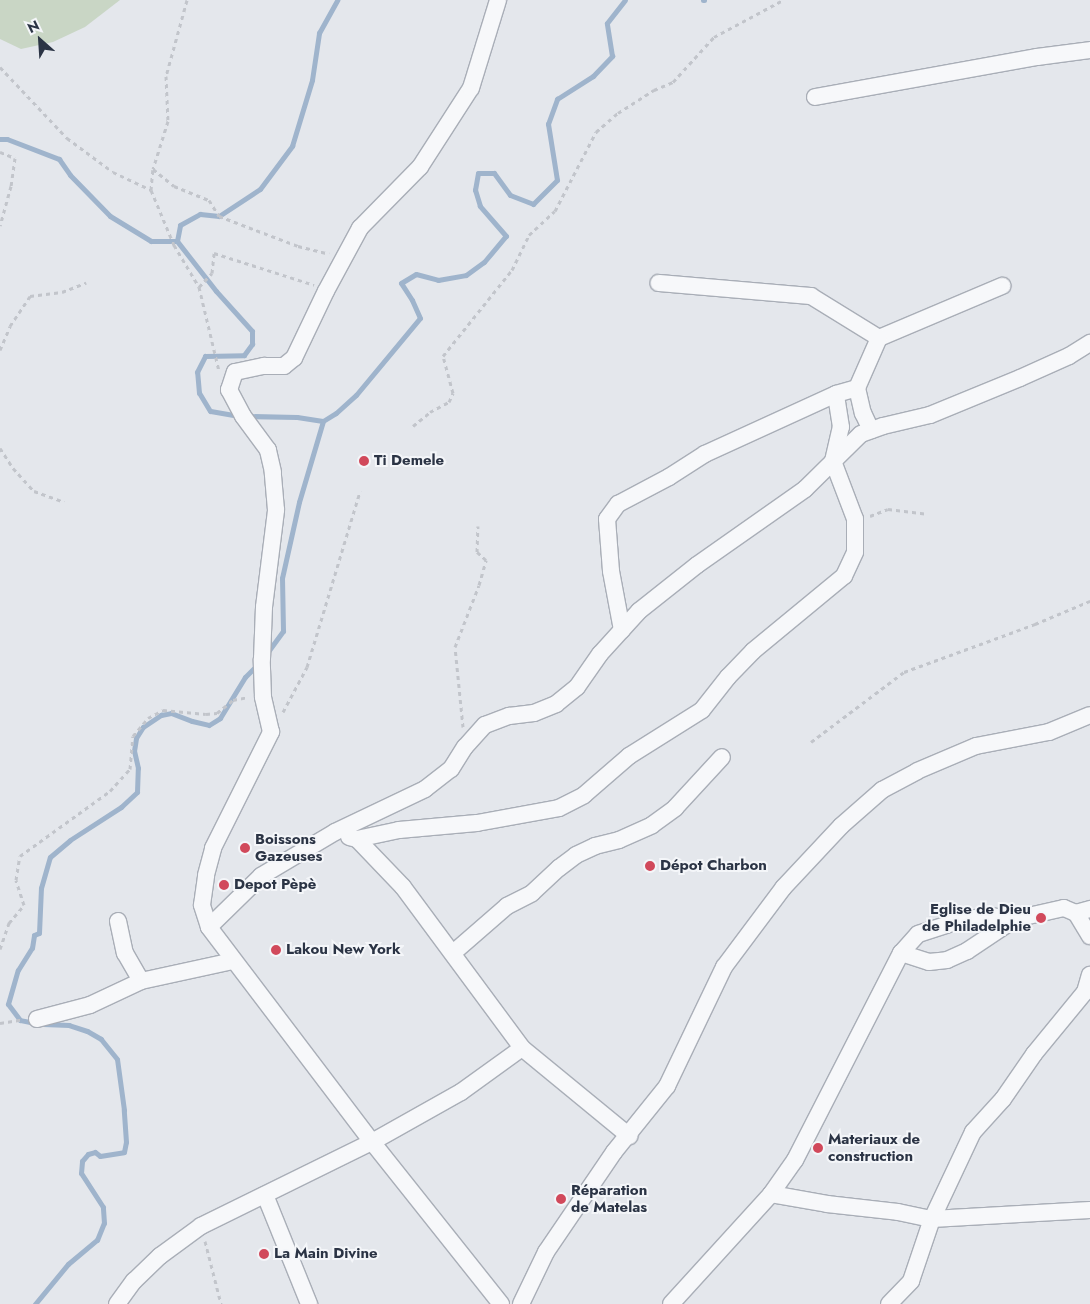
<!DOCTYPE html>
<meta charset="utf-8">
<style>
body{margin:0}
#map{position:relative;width:1090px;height:1304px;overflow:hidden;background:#e4e7ec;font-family:Jost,sans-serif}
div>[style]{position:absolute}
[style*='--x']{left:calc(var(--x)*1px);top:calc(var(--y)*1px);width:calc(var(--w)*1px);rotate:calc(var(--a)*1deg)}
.green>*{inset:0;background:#c9d6c5}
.stream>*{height:5px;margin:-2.5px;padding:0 2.5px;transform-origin:2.5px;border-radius:2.5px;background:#9fb4cc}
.path>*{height:3px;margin-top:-1.5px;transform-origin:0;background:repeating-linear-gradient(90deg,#c2c5cb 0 4px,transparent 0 8px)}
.roads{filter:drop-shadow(1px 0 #a9aeb7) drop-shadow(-1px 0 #a9aeb7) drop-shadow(0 1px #a9aeb7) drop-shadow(0 -1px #a9aeb7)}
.minor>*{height:16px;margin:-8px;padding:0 8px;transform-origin:8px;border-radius:8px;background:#f7f8fa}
.dots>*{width:14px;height:14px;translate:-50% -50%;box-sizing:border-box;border:2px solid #f4f6f9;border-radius:50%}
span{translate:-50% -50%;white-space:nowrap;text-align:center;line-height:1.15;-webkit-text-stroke:4px #f4f6f9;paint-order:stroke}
.poi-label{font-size:15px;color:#2b3445;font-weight:700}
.left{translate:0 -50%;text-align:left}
.right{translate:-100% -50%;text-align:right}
.north{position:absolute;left:15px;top:15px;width:50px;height:50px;-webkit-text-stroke:4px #f4f6f9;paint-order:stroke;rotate:334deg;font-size:14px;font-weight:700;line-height:20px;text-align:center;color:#2b3445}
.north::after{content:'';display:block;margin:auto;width:18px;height:22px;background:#2b3445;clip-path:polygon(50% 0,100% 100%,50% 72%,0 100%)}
</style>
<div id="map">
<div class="green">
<i style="clip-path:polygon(0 0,120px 0,85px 27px,53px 42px,21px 49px,0 39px)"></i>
</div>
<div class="stream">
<i style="--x:703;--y:0;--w:1;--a:0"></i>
<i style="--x:0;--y:139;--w:7;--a:0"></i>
<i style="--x:7;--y:139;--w:56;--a:21"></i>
<i style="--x:59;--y:159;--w:19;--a:55"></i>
<i style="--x:70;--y:175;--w:57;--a:45.7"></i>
<i style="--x:110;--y:216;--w:48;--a:31.4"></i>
<i style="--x:151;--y:241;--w:26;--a:0"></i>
<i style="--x:239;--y:416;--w:29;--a:-170"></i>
<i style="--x:210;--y:411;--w:21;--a:-121"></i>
<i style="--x:199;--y:393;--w:21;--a:-95"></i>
<i style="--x:197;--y:372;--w:18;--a:-63"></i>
<i style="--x:205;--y:356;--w:39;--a:-1"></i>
<i style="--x:244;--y:355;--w:14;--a:-54"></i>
<i style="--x:252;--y:344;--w:13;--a:-90"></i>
<i style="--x:252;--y:331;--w:54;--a:-132"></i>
<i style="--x:216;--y:291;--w:63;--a:-128"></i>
<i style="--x:177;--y:241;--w:16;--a:-79"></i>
<i style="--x:180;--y:225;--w:23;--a:-29"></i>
<i style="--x:200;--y:214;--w:19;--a:6"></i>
<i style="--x:219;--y:216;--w:49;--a:-33.4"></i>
<i style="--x:260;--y:189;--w:54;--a:-53.3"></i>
<i style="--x:292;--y:146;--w:69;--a:-73.1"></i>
<i style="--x:312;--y:80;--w:48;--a:-81.5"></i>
<i style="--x:319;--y:33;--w:38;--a:-61"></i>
<i style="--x:247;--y:416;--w:50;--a:1.1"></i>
<i style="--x:297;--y:417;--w:26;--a:9"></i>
<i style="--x:323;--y:421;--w:84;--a:106.5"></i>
<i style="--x:299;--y:502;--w:78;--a:102.6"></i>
<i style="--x:282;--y:578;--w:53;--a:88.9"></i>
<i style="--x:283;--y:631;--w:27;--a:126"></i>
<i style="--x:323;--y:421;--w:15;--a:-32"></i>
<i style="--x:336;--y:413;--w:27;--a:-42"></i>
<i style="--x:356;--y:395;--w:100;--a:-50.3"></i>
<i style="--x:420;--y:318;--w:20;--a:-114"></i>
<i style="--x:412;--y:300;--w:20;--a:-123"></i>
<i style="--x:401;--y:283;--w:17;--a:-31"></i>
<i style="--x:416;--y:274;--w:23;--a:15"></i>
<i style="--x:438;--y:280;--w:28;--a:-10"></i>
<i style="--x:466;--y:275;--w:22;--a:-36"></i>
<i style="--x:484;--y:262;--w:34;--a:-50"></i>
<i style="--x:506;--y:236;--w:40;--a:-131"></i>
<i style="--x:480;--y:206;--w:17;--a:-107"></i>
<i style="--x:475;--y:190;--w:17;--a:-80"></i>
<i style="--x:478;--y:173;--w:16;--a:0"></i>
<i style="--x:494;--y:173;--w:27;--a:54"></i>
<i style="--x:510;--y:195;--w:25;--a:21"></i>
<i style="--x:533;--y:204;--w:34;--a:-45"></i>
<i style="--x:557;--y:180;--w:57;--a:-99.1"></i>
<i style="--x:548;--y:124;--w:27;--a:-70"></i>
<i style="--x:557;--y:99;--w:43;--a:-32.6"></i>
<i style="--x:593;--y:76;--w:28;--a:-46"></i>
<i style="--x:612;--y:56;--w:33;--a:-99"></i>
<i style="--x:607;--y:23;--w:29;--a:-52"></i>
<i style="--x:35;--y:1023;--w:15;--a:-169"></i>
<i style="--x:20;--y:1020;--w:20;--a:-127"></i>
<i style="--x:8;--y:1004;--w:35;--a:-74"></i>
<i style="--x:18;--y:970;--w:26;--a:-58"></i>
<i style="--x:32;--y:948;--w:13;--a:-81"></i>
<i style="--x:34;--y:935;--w:5;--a:-22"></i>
<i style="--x:39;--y:933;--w:45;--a:-87.5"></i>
<i style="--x:41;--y:888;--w:32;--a:-74"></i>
<i style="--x:50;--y:857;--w:26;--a:-40"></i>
<i style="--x:70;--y:840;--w:61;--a:-32.9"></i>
<i style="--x:121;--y:807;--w:22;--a:-43"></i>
<i style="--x:137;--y:792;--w:24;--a:-88"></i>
<i style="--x:138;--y:768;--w:17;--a:-103"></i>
<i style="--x:134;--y:751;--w:13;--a:-81"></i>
<i style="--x:136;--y:738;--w:13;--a:-58"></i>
<i style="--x:143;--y:727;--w:22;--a:-34"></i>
<i style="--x:161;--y:715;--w:10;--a:-11"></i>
<i style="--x:171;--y:713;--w:22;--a:21"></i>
<i style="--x:192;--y:721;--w:17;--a:13"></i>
<i style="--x:209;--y:725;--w:13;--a:-32"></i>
<i style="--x:220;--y:718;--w:48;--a:-58.6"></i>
<i style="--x:245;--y:677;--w:18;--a:-45"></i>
<i style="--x:35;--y:1304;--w:52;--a:-50.5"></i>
<i style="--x:68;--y:1264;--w:38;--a:-40"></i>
<i style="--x:97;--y:1240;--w:18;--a:-68"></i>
<i style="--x:104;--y:1223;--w:16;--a:-94"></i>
<i style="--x:103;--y:1207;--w:40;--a:-122.9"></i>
<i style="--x:81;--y:1173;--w:12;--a:-85"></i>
<i style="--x:82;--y:1161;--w:9;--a:-49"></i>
<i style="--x:88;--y:1154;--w:7;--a:-16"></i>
<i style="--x:95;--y:1152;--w:6;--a:39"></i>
<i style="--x:100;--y:1156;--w:24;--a:-9"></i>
<i style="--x:124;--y:1152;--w:10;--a:-79"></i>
<i style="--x:126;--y:1142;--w:32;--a:-94"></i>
<i style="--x:124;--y:1110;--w:51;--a:-97.8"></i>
<i style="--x:117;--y:1059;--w:26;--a:-129"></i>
<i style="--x:101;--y:1039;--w:16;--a:-150"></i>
<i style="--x:87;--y:1031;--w:19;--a:-162"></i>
<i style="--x:69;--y:1025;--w:26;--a:-178"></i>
</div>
<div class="path">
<i style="--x:187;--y:0;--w:79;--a:105.4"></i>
<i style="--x:166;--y:76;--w:45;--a:87.5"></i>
<i style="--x:168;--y:121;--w:50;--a:107.4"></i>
<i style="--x:153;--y:169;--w:27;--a:39"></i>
<i style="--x:174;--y:186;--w:38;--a:22"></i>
<i style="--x:209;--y:200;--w:19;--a:58"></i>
<i style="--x:219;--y:216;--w:85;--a:20.8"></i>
<i style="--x:298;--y:246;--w:32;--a:14"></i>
<i style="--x:0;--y:67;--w:98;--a:46.7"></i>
<i style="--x:67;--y:138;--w:57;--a:36.5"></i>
<i style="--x:113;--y:172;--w:42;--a:25.3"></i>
<i style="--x:151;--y:190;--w:60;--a:67.3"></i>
<i style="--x:174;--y:245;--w:49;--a:59.2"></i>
<i style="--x:199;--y:287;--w:86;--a:76.6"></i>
<i style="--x:0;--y:152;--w:16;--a:22"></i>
<i style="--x:15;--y:158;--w:28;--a:98"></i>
<i style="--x:11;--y:186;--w:41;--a:105.4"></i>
<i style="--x:151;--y:190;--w:21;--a:-85"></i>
<i style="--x:199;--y:287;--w:19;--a:-47"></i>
<i style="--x:212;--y:273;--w:20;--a:-84"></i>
<i style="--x:214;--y:253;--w:105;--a:17.7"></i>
<i style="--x:0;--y:350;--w:26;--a:-67"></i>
<i style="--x:10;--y:326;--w:36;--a:-56"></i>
<i style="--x:30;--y:296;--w:32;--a:-7"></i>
<i style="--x:62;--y:292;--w:26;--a:-21"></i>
<i style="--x:413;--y:426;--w:22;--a:-39"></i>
<i style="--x:430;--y:412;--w:21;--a:-28"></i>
<i style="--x:449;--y:402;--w:10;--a:-66"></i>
<i style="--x:453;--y:393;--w:38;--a:-105"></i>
<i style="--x:443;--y:356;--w:110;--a:-51.3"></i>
<i style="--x:512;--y:270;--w:39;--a:-64"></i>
<i style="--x:529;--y:235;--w:35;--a:-43"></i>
<i style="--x:555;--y:211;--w:89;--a:-62.6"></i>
<i style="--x:596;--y:132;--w:29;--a:-41"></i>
<i style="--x:618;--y:113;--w:43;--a:-32.6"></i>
<i style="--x:654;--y:90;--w:21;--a:-23"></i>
<i style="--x:673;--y:82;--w:61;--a:-47.7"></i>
<i style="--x:714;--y:37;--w:78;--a:-28.2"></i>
<i style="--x:0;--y:448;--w:24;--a:57"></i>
<i style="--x:13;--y:468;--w:31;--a:48"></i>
<i style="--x:34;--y:491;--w:32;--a:20"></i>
<i style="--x:870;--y:516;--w:19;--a:-21"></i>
<i style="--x:888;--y:509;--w:39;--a:7"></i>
<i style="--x:283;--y:712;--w:51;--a:-61.9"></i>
<i style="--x:307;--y:667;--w:184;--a:-73.2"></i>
<i style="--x:463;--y:727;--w:80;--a:-95.7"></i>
<i style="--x:455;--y:647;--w:66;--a:-68.8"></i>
<i style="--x:479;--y:585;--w:26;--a:-74"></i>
<i style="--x:486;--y:560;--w:12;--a:-138"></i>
<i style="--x:477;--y:552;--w:26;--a:-88"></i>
<i style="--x:811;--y:742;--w:116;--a:-37"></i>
<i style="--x:904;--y:672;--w:140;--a:-20.1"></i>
<i style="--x:1035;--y:624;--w:60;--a:-22.7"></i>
<i style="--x:0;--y:949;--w:28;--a:-71"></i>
<i style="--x:9;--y:923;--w:23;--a:-50"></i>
<i style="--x:24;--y:905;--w:26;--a:-108"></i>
<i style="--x:16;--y:880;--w:24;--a:-81"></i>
<i style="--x:20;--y:856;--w:111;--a:-35.8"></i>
<i style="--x:110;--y:791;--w:30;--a:-48"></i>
<i style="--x:130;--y:769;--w:33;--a:-85"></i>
<i style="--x:133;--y:736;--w:23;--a:-50"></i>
<i style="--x:148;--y:718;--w:17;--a:-28"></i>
<i style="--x:163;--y:710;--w:43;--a:5.3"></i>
<i style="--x:206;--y:714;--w:11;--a:-5"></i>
<i style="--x:217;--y:713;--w:21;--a:-39"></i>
<i style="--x:233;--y:700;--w:15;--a:-11"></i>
<i style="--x:0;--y:1023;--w:24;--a:-9"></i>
<i style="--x:205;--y:1241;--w:65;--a:75.7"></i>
</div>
<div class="roads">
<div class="minor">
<i style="--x:815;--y:97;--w:226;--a:-10.2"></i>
<i style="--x:1037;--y:57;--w:53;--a:-7.5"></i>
<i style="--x:879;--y:338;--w:134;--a:-22.9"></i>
<i style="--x:857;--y:388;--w:26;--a:77"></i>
<i style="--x:863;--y:413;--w:19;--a:65"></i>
<i style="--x:622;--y:630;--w:60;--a:-100.6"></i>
<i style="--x:611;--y:571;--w:52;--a:-94.4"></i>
<i style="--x:607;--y:519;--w:19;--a:-54"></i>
<i style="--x:618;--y:504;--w:58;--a:-27.9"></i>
<i style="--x:669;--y:477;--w:43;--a:-32.6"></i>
<i style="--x:705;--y:454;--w:144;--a:-24.6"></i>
<i style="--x:349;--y:837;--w:8;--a:14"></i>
<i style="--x:357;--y:839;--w:66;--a:46.2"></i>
<i style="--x:403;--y:887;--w:200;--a:53.5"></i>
<i style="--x:522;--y:1048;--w:139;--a:39.4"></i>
<i style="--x:357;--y:839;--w:43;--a:-12.1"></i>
<i style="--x:399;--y:830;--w:78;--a:-5.1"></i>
<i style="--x:477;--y:823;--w:83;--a:-10.4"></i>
<i style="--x:559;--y:808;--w:28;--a:-27"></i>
<i style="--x:584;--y:795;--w:60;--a:-40.9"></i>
<i style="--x:629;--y:756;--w:86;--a:-32.2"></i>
<i style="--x:702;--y:710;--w:42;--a:-51.8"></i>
<i style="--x:728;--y:677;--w:36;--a:-46"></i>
<i style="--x:753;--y:651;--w:118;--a:-39.5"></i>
<i style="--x:844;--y:576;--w:26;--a:-65"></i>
<i style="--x:855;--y:552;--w:33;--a:-90"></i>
<i style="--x:855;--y:519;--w:62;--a:-110.8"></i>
<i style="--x:833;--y:461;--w:35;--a:-77"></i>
<i style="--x:841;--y:427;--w:33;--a:-99"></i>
<i style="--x:836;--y:394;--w:22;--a:-16"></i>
<i style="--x:857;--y:388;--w:55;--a:-66.3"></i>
<i style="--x:879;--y:338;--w:80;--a:-148.3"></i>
<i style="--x:811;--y:296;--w:153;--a:-175.1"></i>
<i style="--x:1076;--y:913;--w:27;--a:59"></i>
<i style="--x:118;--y:921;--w:33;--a:78"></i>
<i style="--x:125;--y:953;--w:32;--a:60"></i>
<i style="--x:209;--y:927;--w:23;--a:-108"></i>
<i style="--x:202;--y:905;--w:30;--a:-82"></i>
<i style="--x:206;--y:875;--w:28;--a:-75"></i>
<i style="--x:213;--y:848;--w:130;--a:-63.4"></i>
<i style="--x:271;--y:732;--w:36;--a:-103"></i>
<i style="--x:263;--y:697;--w:38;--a:-92"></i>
<i style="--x:262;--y:659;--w:52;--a:-87.8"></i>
<i style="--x:264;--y:607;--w:98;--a:-82.9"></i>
<i style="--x:276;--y:510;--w:38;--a:-95"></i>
<i style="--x:273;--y:472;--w:23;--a:-103"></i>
<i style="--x:268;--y:450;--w:42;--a:-126.3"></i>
<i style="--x:243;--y:416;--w:30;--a:-118"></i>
<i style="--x:229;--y:390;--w:19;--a:-72"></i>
<i style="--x:235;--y:372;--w:30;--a:-12"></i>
<i style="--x:264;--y:366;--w:20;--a:0"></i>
<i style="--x:284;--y:366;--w:13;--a:-39"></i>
<i style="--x:294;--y:358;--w:74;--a:-64.5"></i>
<i style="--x:326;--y:291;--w:72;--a:-61.6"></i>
<i style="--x:360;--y:228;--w:86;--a:-45.5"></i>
<i style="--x:420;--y:167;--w:94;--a:-57.2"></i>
<i style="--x:471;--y:88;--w:92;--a:-72.9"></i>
<i style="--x:453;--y:953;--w:72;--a:-41"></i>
<i style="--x:507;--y:906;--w:28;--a:-27"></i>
<i style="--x:532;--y:893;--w:37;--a:-43"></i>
<i style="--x:559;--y:868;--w:21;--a:-37"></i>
<i style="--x:576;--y:855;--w:21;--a:-25"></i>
<i style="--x:595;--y:846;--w:25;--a:-14"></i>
<i style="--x:619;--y:840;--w:36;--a:-24"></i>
<i style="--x:652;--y:825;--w:29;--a:-36"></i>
<i style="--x:675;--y:808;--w:69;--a:-47.3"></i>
<i style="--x:901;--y:953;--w:29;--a:18"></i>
<i style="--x:929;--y:962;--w:18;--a:-6"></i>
<i style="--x:947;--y:960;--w:22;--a:-24"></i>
<i style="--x:967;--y:951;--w:58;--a:-33.7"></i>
<i style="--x:1015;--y:919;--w:50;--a:-12.7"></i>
<i style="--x:1064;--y:908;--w:13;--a:23"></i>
<i style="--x:1076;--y:913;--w:15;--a:-16"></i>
<i style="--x:37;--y:1019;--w:55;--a:-14.8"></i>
<i style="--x:90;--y:1005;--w:56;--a:-25.2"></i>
<i style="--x:141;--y:981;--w:94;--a:-12.3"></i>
<i style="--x:771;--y:1194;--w:57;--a:10.1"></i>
<i style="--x:827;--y:1204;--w:71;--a:6.4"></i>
<i style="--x:898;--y:1212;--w:35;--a:12"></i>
<i style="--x:932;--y:1219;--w:158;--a:-3.3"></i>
<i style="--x:265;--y:1195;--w:118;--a:68"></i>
<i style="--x:117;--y:1304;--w:29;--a:-54"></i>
<i style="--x:134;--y:1281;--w:36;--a:-44"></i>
<i style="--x:160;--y:1256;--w:51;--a:-36.2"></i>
<i style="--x:201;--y:1226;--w:191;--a:-26.2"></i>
<i style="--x:372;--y:1142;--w:102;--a:-29.3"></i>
<i style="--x:461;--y:1092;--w:75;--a:-35.8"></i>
<i style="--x:501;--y:1304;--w:207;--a:-128.5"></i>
<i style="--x:372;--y:1142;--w:270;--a:-127.2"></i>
<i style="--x:209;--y:927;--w:73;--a:-44.4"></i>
<i style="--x:261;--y:876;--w:86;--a:-30.7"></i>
<i style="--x:335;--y:832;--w:100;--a:-25.5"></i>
<i style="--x:425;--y:789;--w:33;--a:-38"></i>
<i style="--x:451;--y:769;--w:26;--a:-58"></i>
<i style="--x:465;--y:747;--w:30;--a:-48"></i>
<i style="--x:485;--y:725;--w:26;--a:-21"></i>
<i style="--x:509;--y:716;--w:25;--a:-7"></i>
<i style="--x:534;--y:713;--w:24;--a:-22"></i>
<i style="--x:556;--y:704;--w:27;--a:-39"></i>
<i style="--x:577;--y:687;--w:40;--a:-55.1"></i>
<i style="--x:600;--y:654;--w:58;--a:-47.8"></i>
<i style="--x:639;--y:611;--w:74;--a:-38.4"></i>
<i style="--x:697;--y:565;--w:132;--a:-35.1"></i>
<i style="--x:805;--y:489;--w:78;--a:-44.5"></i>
<i style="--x:861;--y:434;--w:23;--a:-20"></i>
<i style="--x:883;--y:426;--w:48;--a:-13.2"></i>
<i style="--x:930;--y:415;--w:97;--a:-22.3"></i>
<i style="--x:1020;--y:378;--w:54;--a:-24.2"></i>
<i style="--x:1069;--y:356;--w:25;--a:-32"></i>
<i style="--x:521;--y:1304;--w:58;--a:-64.3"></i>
<i style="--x:546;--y:1252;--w:121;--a:-55.8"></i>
<i style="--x:614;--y:1152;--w:85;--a:-51.2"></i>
<i style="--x:667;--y:1086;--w:132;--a:-64.4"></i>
<i style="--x:724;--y:967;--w:99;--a:-53.2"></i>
<i style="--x:783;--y:888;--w:85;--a:-46.9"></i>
<i style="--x:841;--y:826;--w:55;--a:-41.3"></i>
<i style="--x:882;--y:790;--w:40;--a:-28"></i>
<i style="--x:917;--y:771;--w:64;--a:-23"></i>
<i style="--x:976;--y:746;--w:74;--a:-10.9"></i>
<i style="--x:1049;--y:732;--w:44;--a:-22.5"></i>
<i style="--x:671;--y:1304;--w:149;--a:-47.7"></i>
<i style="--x:771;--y:1194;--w:42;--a:-54.8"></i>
<i style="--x:795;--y:1160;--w:233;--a:-62.9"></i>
<i style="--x:901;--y:953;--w:25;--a:-48"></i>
<i style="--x:918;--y:934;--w:43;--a:-17.6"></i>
<i style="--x:959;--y:921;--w:29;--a:-10"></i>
<i style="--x:988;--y:916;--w:27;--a:6"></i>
<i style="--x:889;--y:1304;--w:32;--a:-46"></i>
<i style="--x:911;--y:1281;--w:65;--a:-71.3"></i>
<i style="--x:932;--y:1219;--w:96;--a:-64.8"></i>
<i style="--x:973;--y:1132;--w:45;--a:-47.7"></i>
<i style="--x:1003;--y:1099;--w:55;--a:-55.4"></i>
<i style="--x:1034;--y:1054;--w:80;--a:-50.6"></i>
<i style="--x:1085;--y:992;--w:18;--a:-74"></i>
</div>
</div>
<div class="dots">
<i style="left:364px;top:461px;background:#d1495b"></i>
<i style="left:245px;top:848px;background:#d1495b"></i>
<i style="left:650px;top:866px;background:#d1495b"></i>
<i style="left:224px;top:885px;background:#d1495b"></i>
<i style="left:1041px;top:918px;background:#d1495b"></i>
<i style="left:276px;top:950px;background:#d1495b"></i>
<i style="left:818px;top:1148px;background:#d1495b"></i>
<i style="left:561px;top:1199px;background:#d1495b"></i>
<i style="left:264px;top:1254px;background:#d1495b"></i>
</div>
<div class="poi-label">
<span class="left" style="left:374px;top:461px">Ti Demele</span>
<span class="left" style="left:255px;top:848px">Boissons<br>Gazeuses</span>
<span class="left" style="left:660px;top:866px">Dépot Charbon</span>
<span class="left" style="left:234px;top:885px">Depot Pèpè</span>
<span class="right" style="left:1031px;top:918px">Eglise de Dieu<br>de Philadelphie</span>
<span class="left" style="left:286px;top:950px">Lakou New York</span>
<span class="left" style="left:828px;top:1148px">Materiaux de<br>construction</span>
<span class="left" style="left:571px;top:1199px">Réparation<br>de Matelas</span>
<span class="left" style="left:274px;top:1254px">La Main Divine</span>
</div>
<div class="north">N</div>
</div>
